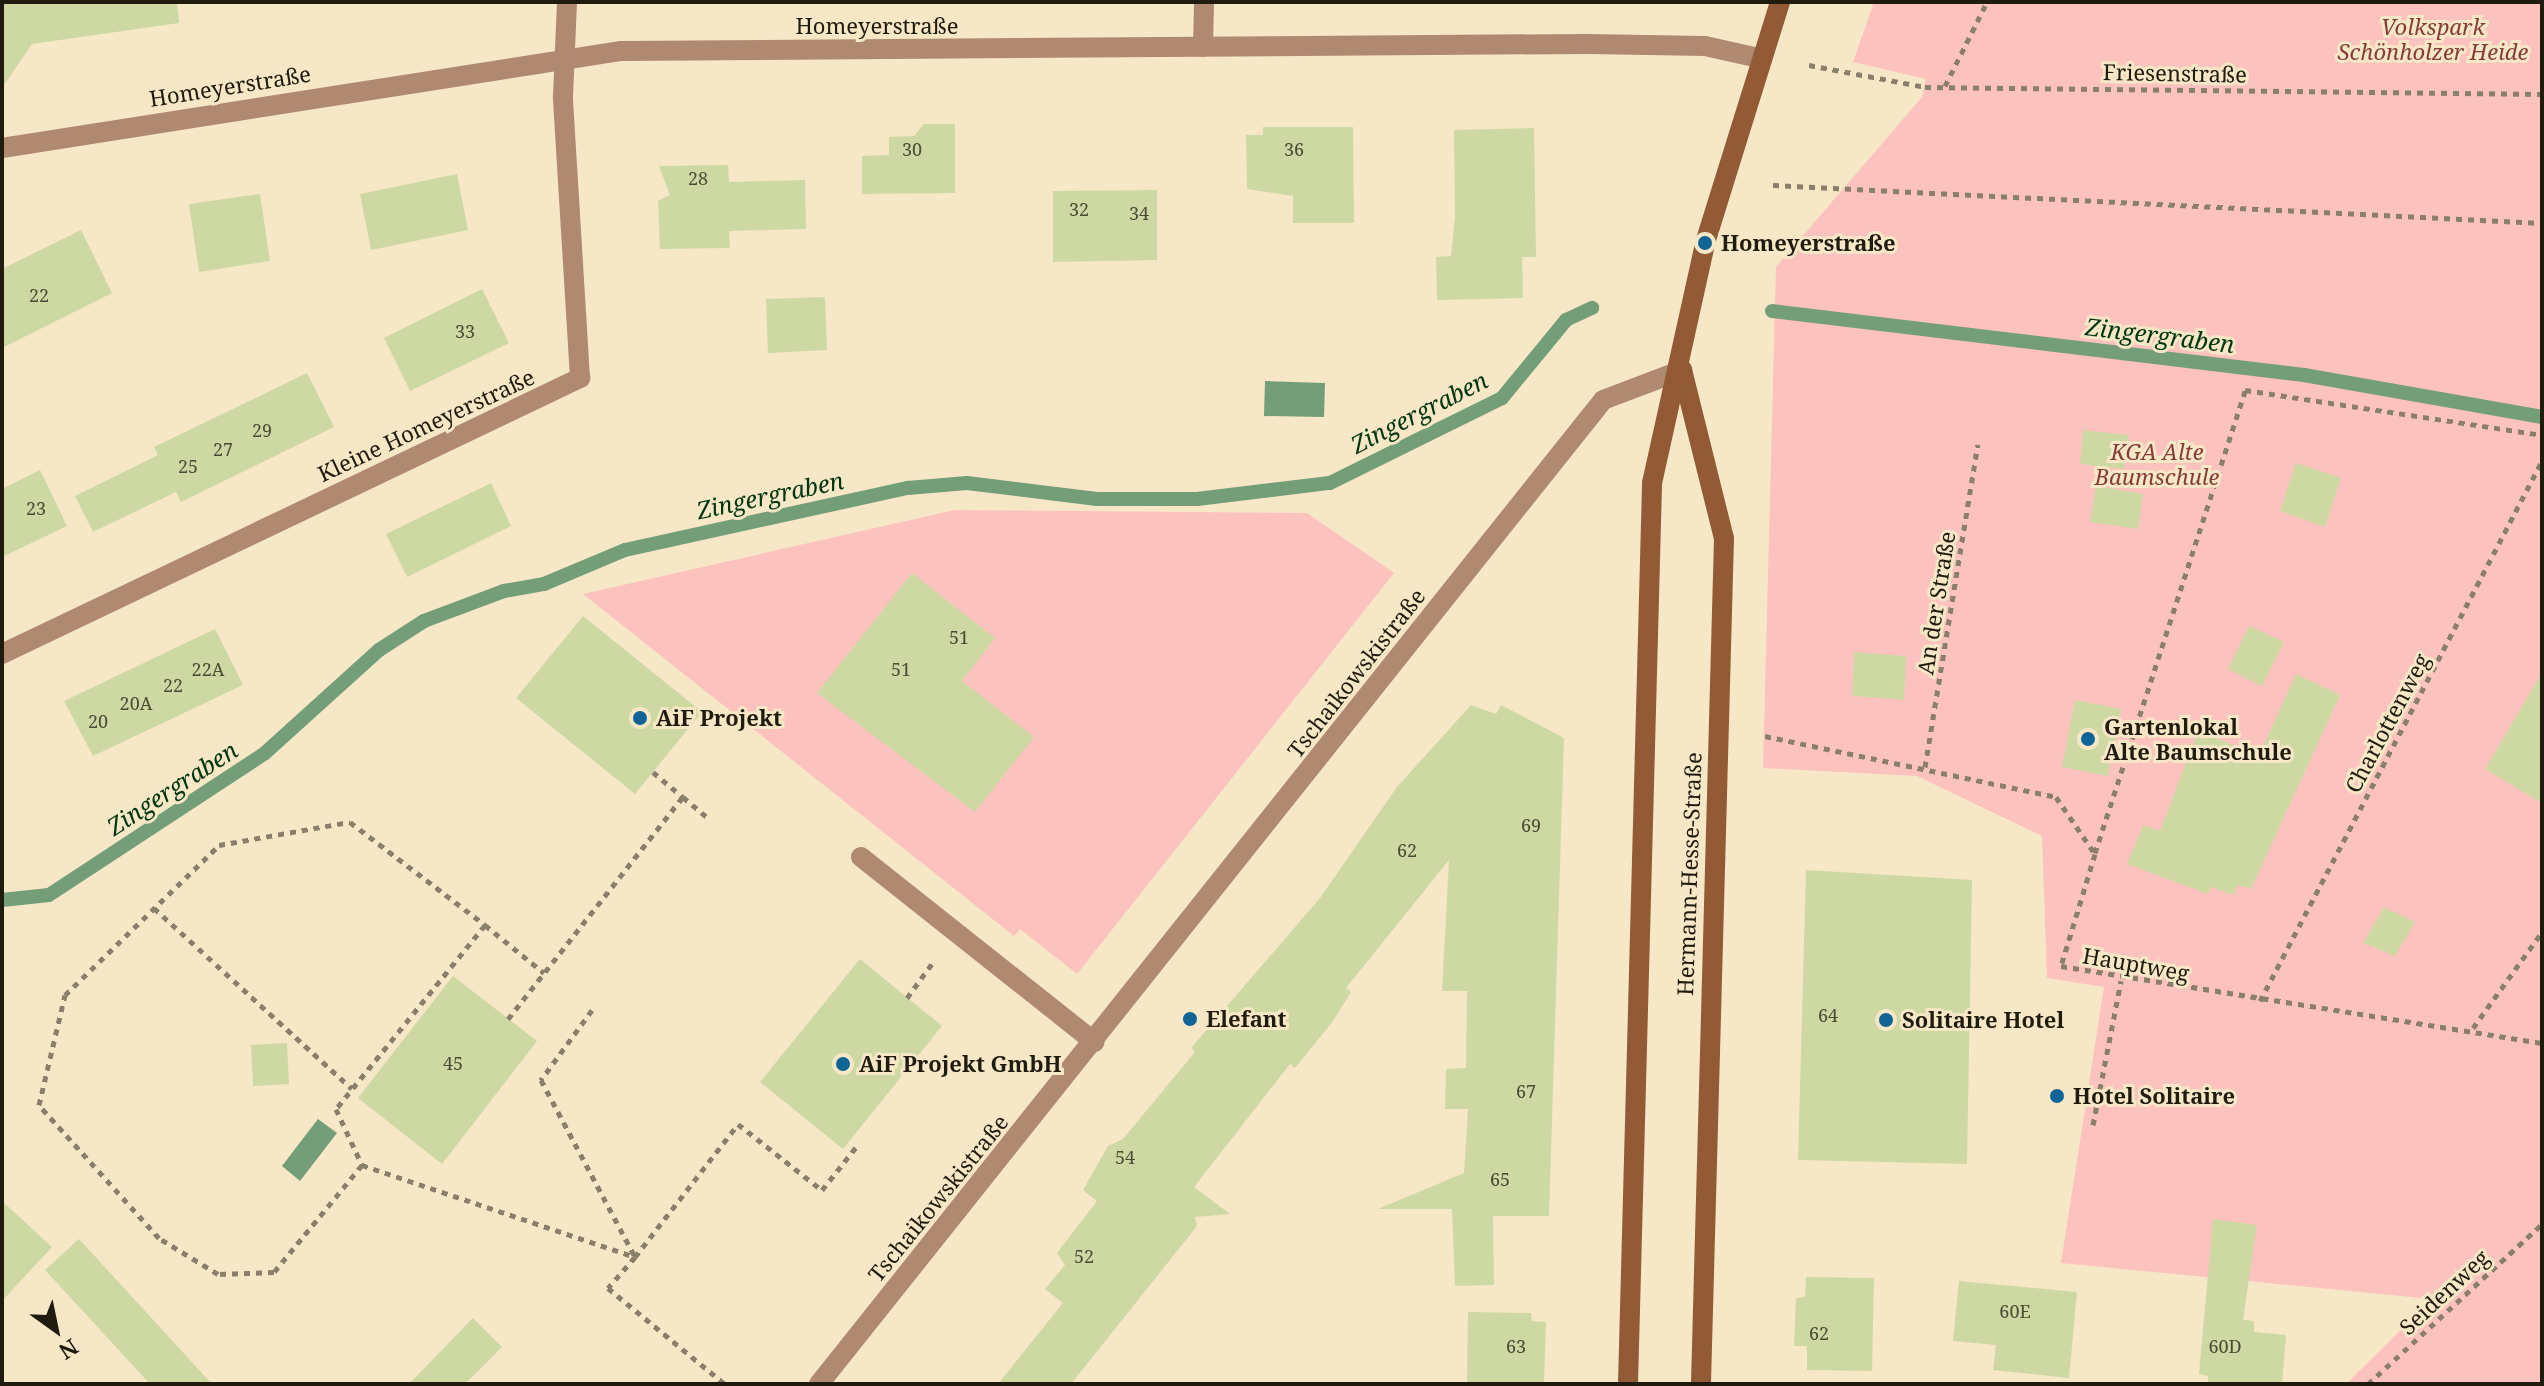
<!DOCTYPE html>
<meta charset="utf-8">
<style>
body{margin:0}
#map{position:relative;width:2544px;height:1386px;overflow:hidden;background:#f6e7c7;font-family:"Noto Serif",serif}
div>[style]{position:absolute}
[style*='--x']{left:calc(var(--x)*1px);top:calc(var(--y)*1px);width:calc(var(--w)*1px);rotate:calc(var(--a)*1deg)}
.green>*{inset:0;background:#fcc2be}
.water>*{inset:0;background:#739e78}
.stream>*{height:14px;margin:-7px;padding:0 7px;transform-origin:7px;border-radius:7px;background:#739e78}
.building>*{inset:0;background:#ced8a3}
.path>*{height:5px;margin-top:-2.5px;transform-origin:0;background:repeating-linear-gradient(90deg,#897f6a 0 6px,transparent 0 12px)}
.service>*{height:20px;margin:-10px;padding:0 10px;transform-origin:10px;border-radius:10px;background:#b08971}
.minor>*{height:20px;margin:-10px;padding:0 10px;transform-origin:10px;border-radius:10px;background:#b08971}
.secondary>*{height:20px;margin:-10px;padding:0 10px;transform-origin:10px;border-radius:10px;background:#925b35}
.dots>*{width:22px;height:22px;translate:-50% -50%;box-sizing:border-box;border:4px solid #f6e7c7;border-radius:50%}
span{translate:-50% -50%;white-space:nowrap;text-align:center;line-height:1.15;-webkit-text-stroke:6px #f6e7c7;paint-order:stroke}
.number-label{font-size:18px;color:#4c4a34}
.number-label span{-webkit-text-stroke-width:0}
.street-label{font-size:22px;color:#201b0f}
.park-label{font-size:22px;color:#863c3b;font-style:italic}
.poi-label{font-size:22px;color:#201b0f;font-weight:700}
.left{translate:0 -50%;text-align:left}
.water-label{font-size:24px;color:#023611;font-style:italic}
.frame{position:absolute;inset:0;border:4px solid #201b0f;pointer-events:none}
.north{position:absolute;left:16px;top:1290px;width:80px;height:80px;-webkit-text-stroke:6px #f6e7c7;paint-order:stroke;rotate:147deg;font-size:22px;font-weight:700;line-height:32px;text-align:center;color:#201b0f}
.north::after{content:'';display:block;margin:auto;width:28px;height:36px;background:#201b0f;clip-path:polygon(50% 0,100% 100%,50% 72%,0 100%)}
</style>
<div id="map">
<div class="green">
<i style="clip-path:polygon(1874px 2px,2542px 2px,2542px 1384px,2346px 1384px,2432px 1299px,2061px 1263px,2104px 987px,2047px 978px,2042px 836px,1917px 776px,1763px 768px,1776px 267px,1922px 97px,1926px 79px,1853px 62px)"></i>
<i style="clip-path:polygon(955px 510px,1307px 513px,1394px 573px,1077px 974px,1020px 929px,1014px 936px,583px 594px)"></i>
</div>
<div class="water">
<i style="clip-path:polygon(1265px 381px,1325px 383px,1324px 417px,1264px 416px)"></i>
<i style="clip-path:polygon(318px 1119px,337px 1133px,300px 1181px,282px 1166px)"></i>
</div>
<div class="stream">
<i style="--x:1772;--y:311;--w:536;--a:6.86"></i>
<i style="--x:2304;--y:375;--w:242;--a:10"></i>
<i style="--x:2;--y:900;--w:47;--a:-6.1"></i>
<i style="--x:49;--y:895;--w:258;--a:-33.3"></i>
<i style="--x:265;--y:753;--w:154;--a:-42.1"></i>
<i style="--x:379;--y:650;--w:54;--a:-32.8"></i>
<i style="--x:424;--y:621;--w:85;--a:-20.6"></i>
<i style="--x:504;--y:591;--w:41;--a:-9.9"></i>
<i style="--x:544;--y:584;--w:88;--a:-22.8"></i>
<i style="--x:625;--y:550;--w:290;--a:-12.4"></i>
<i style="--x:908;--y:488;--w:59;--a:-4.8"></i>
<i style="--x:967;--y:483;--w:131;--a:7"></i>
<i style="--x:1097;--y:499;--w:100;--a:0"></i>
<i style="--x:1197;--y:499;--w:134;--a:-6.9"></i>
<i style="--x:1330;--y:483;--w:192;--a:-26.3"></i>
<i style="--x:1502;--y:398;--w:101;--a:-50.6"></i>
<i style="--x:1566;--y:320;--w:29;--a:-25"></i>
</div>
<div class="building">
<i style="clip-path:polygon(2px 2px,177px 2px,179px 23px,32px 44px,2px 88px)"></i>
<i style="clip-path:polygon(924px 124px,955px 124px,955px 193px,862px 194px,862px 156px,889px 155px,889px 137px,914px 136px)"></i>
<i style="clip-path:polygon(1263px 127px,1353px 127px,1354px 223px,1293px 223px,1293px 196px,1247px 189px,1246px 135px,1263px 135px)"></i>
<i style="clip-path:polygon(1534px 128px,1536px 257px,1522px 257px,1523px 298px,1437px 300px,1436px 257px,1451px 256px,1455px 217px,1454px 130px)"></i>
<i style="clip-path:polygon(728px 165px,729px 182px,805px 180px,806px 229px,729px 231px,730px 248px,660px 249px,658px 201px,670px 195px,659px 166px)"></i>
<i style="clip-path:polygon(457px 174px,468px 230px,371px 250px,360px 194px)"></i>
<i style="clip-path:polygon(1157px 190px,1157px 260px,1053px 262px,1053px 191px)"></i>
<i style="clip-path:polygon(260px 194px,270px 261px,199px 272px,189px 204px)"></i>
<i style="clip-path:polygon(81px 230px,112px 293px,2px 348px,2px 269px)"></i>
<i style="clip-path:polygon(482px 289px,509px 343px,410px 391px,384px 338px)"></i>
<i style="clip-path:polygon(825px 297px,827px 350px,768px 353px,766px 299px)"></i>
<i style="clip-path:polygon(307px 373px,334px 427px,181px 502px,176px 492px,93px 532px,75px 496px,158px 455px,154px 447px)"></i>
<i style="clip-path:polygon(2083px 430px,2129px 435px,2124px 469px,2080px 464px)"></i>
<i style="clip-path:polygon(2296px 463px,2341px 478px,2325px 527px,2280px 511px)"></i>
<i style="clip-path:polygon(40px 470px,67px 526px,2px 557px,2px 489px)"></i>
<i style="clip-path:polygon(491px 483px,511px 526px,407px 577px,386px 534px)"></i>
<i style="clip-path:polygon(2096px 486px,2143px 494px,2138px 529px,2090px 522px)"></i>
<i style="clip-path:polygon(912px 573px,995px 638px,962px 681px,1034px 737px,975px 812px,817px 693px)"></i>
<i style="clip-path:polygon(583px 616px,702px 712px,635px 794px,516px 698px)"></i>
<i style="clip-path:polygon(2249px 626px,2284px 642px,2262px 686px,2228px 669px)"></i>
<i style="clip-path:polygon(215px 629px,243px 685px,93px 756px,64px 701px)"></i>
<i style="clip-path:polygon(1854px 652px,1906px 656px,1904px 700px,1852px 696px)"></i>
<i style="clip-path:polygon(2542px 673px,2542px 803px,2485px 769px)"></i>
<i style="clip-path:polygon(2296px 674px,2340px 695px,2251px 889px,2238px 885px,2233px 895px,2211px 887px,2208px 894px,2127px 864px,2143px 825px,2160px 831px,2198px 731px,2259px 755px)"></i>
<i style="clip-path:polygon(2075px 700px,2121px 709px,2108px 776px,2062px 767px)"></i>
<i style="clip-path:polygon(1471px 705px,1496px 714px,1501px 705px,1564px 738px,1549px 1216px,1493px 1216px,1494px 1285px,1455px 1286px,1452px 1209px,1378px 1209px,1464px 1173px,1468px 1109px,1445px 1109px,1446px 1069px,1466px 1068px,1467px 991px,1442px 991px,1449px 860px,1346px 988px,1351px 992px,1333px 1021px,1295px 1068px,1290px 1064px,1194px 1187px,1230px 1214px,1195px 1217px,1197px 1226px,1071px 1384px,998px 1384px,1063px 1303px,1045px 1289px,1065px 1265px,1057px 1253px,1097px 1201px,1083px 1190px,1108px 1146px,1123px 1139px,1195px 1052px,1191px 1048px,1320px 898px,1397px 787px)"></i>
<i style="clip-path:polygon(1806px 870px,1972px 880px,1967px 1164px,1798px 1160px)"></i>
<i style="clip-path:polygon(2384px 907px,2415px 922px,2395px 956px,2363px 943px)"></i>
<i style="clip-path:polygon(860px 959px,942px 1026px,843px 1149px,760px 1082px)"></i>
<i style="clip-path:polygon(453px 976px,537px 1041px,442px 1164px,358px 1098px)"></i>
<i style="clip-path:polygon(287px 1043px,289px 1084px,253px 1086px,251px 1045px)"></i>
<i style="clip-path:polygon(2px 1201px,52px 1247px,2px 1301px)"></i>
<i style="clip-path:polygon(2213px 1219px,2257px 1225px,2243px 1320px,2254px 1321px,2254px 1332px,2286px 1335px,2282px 1384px,2208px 1384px,2208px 1376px,2199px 1374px)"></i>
<i style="clip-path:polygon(79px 1239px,212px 1384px,150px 1384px,45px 1270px)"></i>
<i style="clip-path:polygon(1806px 1277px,1874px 1278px,1872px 1371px,1807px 1370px,1807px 1346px,1794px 1346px,1796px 1298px,1805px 1297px)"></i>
<i style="clip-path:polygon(1959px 1281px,2077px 1292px,2069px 1378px,1993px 1370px,1996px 1345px,1953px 1341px)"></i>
<i style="clip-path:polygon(1468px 1312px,1531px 1313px,1532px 1321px,1546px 1322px,1544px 1384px,1467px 1384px)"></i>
<i style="clip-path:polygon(473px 1318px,502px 1347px,465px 1384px,409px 1384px)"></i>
</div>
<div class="path">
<i style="--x:1809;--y:65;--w:118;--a:10.7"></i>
<i style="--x:1925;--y:87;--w:617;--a:0.65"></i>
<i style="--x:1945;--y:86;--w:94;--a:-63.4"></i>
<i style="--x:1773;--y:185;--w:770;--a:2.83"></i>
<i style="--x:1765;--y:736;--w:297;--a:11.8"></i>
<i style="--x:2056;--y:797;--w:69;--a:55.6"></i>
<i style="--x:2095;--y:854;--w:117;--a:106.9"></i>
<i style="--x:2061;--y:966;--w:487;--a:9.1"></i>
<i style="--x:1925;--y:767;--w:327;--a:-80.7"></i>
<i style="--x:653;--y:772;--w:39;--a:40"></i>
<i style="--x:2095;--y:853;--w:487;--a:-72"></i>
<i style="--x:2245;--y:390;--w:300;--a:8.6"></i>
<i style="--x:154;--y:908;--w:268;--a:42.4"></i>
<i style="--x:485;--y:925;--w:237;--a:129"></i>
<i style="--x:336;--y:1109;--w:62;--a:65.1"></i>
<i style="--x:362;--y:1165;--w:139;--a:129.4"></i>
<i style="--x:274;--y:1272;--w:56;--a:178"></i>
<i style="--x:218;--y:1274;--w:69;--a:-148.6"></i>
<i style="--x:159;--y:1238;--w:179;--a:-132.1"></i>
<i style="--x:39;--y:1105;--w:113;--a:-76.7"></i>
<i style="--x:65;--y:995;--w:215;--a:-44.2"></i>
<i style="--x:219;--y:845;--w:133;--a:-10"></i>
<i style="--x:350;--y:822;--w:170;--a:37.3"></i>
<i style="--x:485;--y:925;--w:76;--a:39.1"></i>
<i style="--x:907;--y:998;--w:46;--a:-53.9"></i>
<i style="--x:2260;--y:1001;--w:609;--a:-62.43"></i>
<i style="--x:592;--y:1010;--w:87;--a:126.1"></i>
<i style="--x:541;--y:1080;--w:200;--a:62"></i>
<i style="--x:635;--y:1257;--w:168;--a:-52.2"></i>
<i style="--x:738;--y:1124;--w:107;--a:38.2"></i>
<i style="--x:822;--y:1190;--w:56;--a:-51.5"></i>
<i style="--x:508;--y:1019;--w:283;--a:-51.8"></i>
<i style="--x:683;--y:797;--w:34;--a:40"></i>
<i style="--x:2473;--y:1028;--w:118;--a:-54.3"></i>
<i style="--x:2093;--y:1125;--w:147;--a:-79"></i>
<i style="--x:362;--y:1165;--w:288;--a:18.6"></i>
<i style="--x:635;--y:1257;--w:41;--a:131.1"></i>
<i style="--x:608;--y:1288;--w:151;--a:39.4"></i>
<i style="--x:2368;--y:1384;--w:236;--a:-42.6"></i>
</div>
<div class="service">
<i style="--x:861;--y:857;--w:298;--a:38.4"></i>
</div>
<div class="minor">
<i style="--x:1203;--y:47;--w:45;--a:-88.7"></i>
<i style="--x:2;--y:148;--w:627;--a:-8.91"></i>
<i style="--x:621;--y:51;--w:966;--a:-0.42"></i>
<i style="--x:1587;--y:44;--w:118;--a:1"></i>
<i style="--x:1705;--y:46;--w:55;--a:12.5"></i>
<i style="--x:2;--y:654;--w:641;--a:-25.52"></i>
<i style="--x:580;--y:378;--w:282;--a:-93.5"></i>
<i style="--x:563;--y:97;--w:95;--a:-87.6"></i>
<i style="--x:819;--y:1384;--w:1258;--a:-51.45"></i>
<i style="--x:1603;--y:400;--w:85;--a:-20.8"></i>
</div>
<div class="secondary">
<i style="--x:1682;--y:370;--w:173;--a:76"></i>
<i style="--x:1724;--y:538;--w:846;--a:91.56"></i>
<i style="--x:1628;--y:1384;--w:901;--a:-88.47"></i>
<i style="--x:1652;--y:483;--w:246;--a:-77.5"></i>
<i style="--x:1705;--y:243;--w:252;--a:-72.7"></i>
</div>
<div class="dots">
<i style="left:1705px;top:243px;background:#116596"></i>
<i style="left:640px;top:718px;background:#116596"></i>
<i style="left:2088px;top:739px;background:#116596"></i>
<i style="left:1190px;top:1019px;background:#116596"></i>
<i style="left:1886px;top:1020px;background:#116596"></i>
<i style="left:843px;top:1064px;background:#116596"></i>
<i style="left:2057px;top:1096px;background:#116596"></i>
</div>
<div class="number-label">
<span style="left:912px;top:149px">30</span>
<span style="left:1294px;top:149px">36</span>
<span style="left:698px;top:178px">28</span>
<span style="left:1079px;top:209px">32</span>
<span style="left:1139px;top:213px">34</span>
<span style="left:39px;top:295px">22</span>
<span style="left:465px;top:331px">33</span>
<span style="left:262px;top:430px">29</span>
<span style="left:223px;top:449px">27</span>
<span style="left:188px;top:466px">25</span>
<span style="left:36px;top:508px">23</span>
<span style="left:959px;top:637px">51</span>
<span style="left:208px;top:669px">22A</span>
<span style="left:901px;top:669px">51</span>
<span style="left:173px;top:685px">22</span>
<span style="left:136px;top:703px">20A</span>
<span style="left:98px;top:721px">20</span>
<span style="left:1531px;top:825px">69</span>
<span style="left:1407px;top:850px">62</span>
<span style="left:1828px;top:1015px">64</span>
<span style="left:453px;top:1063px">45</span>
<span style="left:1526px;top:1091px">67</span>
<span style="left:1125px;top:1157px">54</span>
<span style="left:1500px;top:1179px">65</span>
<span style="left:1084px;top:1256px">52</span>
<span style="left:2015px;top:1311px">60E</span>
<span style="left:1819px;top:1333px">62</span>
<span style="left:1516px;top:1346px">63</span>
<span style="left:2225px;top:1346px">60D</span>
</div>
<div class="street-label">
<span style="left:877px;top:26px">Homeyerstraße</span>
<span style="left:2175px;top:73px;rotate:1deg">Friesenstraße</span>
<span style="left:230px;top:86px;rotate:-9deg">Homeyerstraße</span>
<span style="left:426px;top:425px;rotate:-25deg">Kleine Homeyerstraße</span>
<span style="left:1936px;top:603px;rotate:-81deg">An der Straße</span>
<span style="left:1356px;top:673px;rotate:-52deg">Tschaikowskistraße</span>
<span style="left:2387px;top:723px;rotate:-62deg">Charlottenweg</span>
<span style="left:1689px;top:874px;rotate:-88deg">Hermann-Hesse-Straße</span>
<span style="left:2136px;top:964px;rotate:10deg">Hauptweg</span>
<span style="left:938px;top:1198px;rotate:-51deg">Tschaikowskistraße</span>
<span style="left:2444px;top:1292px;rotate:-43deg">Seidenweg</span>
</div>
<div class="park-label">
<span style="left:2433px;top:39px">Volkspark<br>Schönholzer Heide</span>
<span style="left:2157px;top:464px">KGA Alte<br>Baumschule</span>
</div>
<div class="poi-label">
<span class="left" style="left:1721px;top:243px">Homeyerstraße</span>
<span class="left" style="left:656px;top:718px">AiF Projekt</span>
<span class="left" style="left:2104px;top:739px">Gartenlokal<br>Alte Baumschule</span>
<span class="left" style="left:1206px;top:1019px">Elefant</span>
<span class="left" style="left:1902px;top:1020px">Solitaire Hotel</span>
<span class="left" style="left:859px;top:1064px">AiF Projekt GmbH</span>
<span class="left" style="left:2073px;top:1096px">Hotel Solitaire</span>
</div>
<div class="water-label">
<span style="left:2160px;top:335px;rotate:7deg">Zingergraben</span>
<span style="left:1419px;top:412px;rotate:-27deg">Zingergraben</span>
<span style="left:770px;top:495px;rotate:-12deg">Zingergraben</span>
<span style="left:172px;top:788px;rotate:-33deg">Zingergraben</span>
</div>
<div class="frame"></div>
<div class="north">N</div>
</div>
